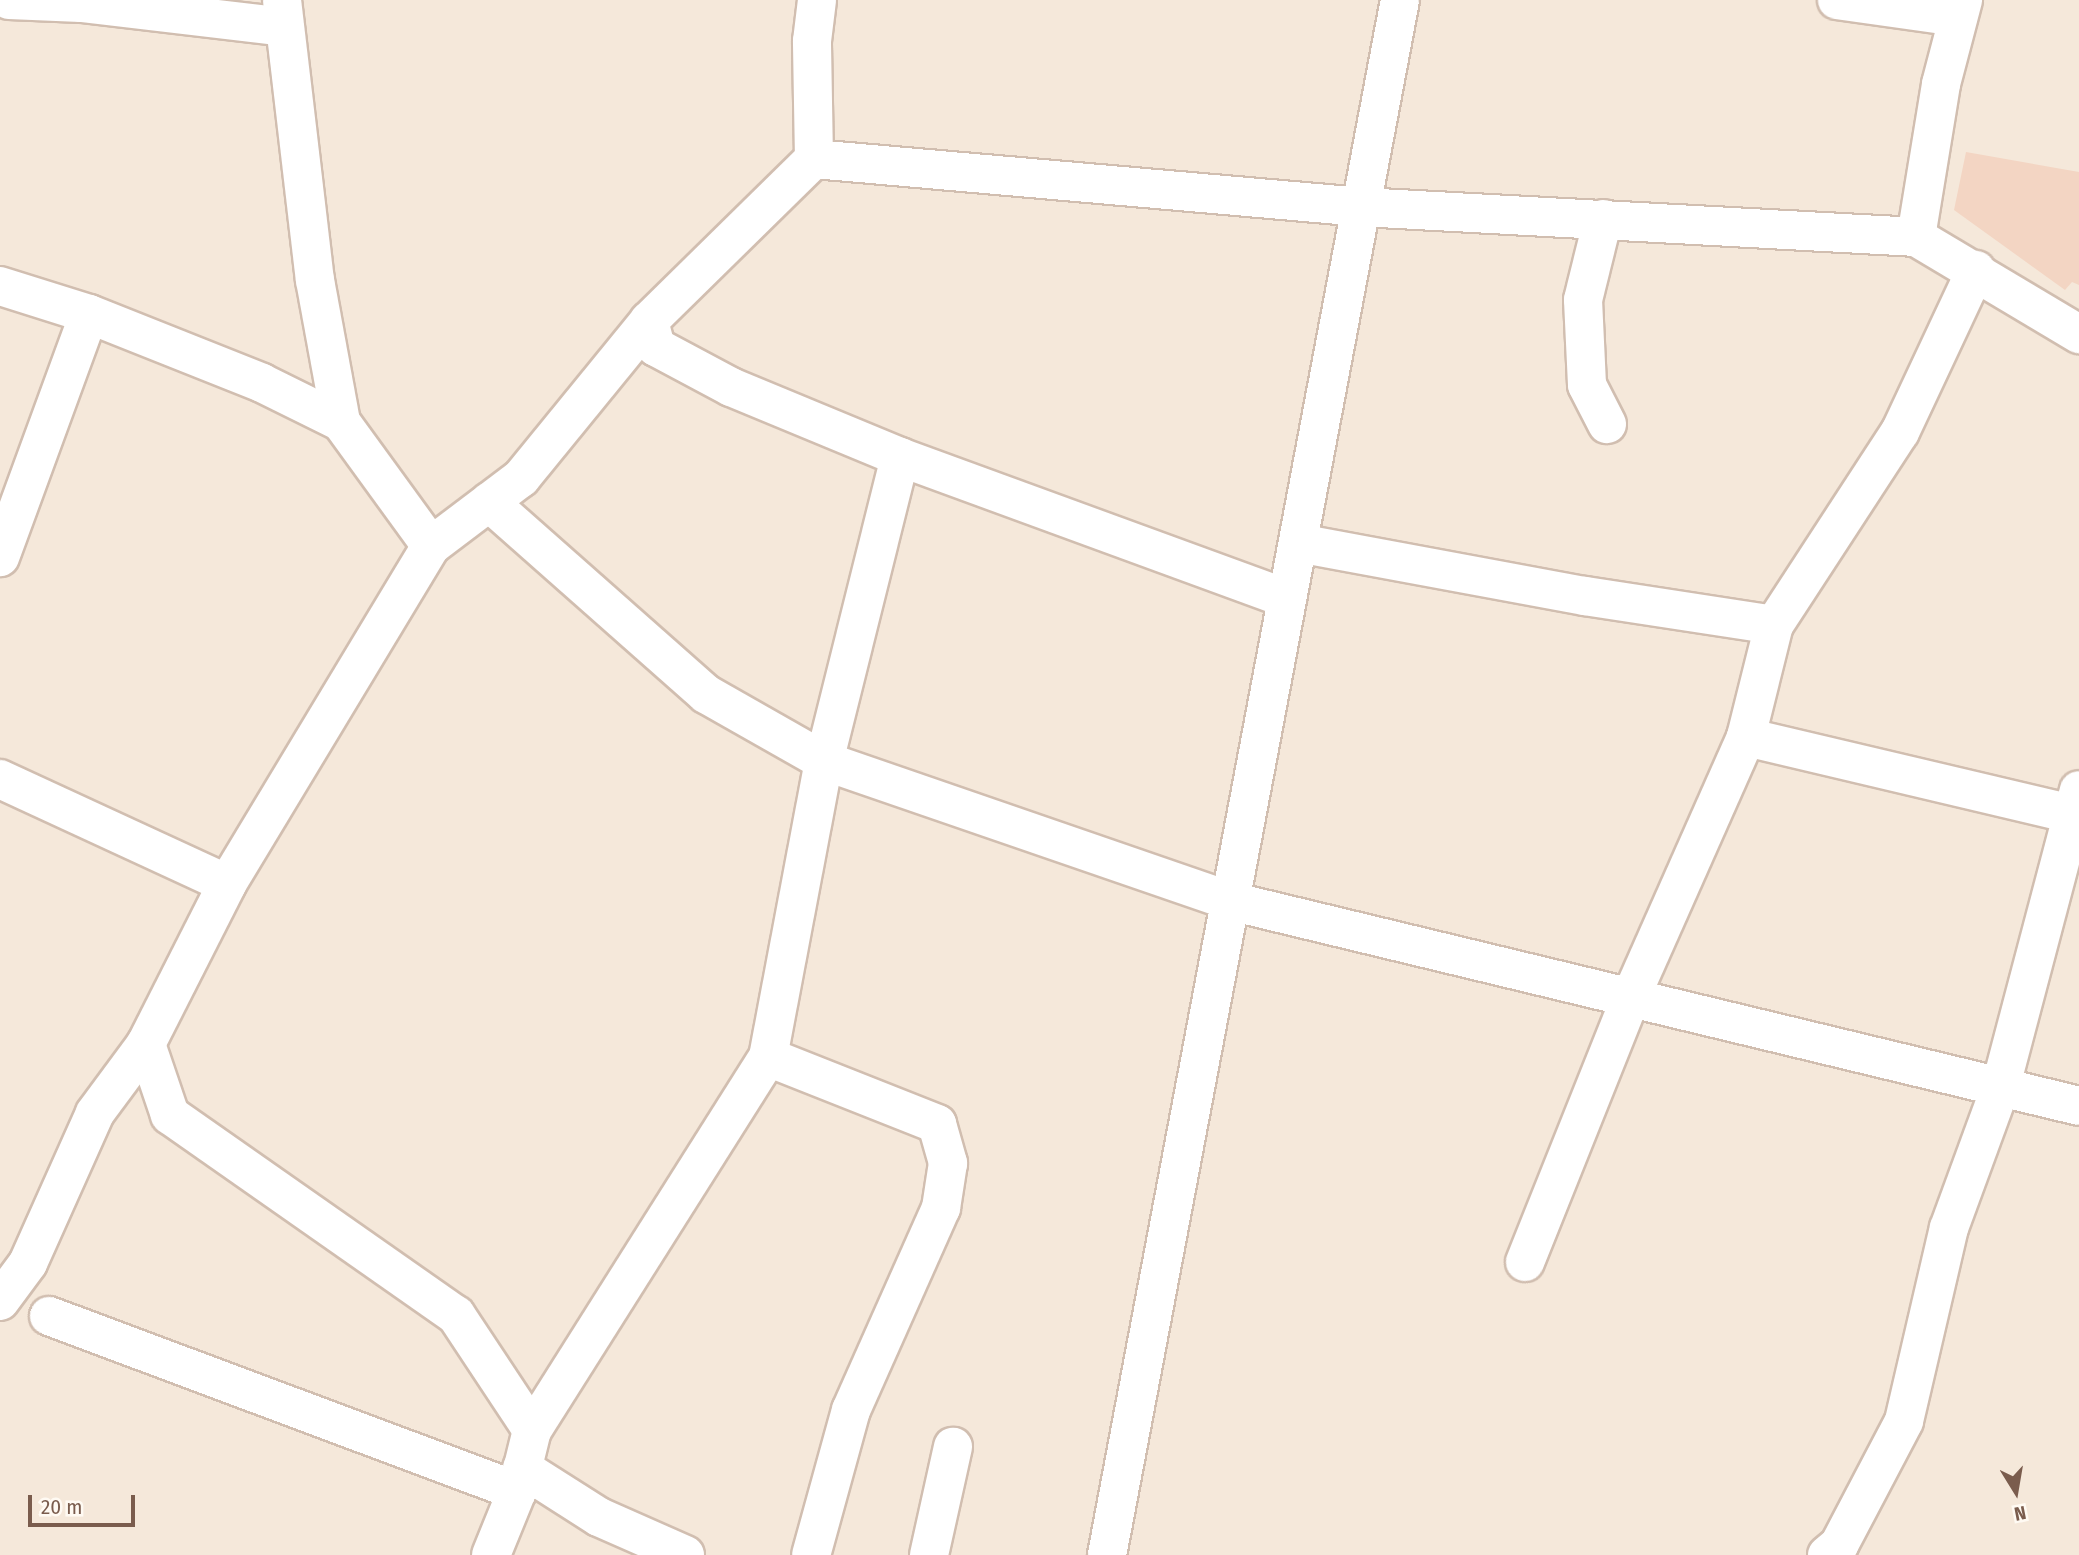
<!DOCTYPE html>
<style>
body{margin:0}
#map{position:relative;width:2079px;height:1555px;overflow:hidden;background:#fdf6ec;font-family:"Fira Sans Condensed",sans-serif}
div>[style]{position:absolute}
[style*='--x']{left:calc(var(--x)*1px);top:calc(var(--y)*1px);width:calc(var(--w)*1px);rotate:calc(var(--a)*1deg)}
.residential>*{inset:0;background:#f5e8da}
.building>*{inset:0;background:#f3d5c3}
.roads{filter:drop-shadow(2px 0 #d1beb0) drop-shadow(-2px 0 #d1beb0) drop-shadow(0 2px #d1beb0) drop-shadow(0 -2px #d1beb0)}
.street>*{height:38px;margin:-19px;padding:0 19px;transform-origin:19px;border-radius:19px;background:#fff}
.secondary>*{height:38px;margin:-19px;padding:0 19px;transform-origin:19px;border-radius:19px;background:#fff}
span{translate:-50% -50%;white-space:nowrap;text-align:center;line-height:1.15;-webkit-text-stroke:6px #fffaf3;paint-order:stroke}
.north{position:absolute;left:1981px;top:1457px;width:70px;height:70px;-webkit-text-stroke:5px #fffaf3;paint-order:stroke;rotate:169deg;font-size:19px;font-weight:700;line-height:28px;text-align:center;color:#7a5c4d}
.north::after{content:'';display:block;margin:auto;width:24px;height:32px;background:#7a5c4d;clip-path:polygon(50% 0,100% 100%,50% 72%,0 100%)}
.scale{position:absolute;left:28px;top:1495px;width:107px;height:32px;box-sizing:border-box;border:4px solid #7a5c4d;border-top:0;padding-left:9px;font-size:21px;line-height:24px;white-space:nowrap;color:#7a5c4d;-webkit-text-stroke:5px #fffaf3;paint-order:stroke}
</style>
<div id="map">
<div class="residential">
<i style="clip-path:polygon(0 0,2079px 0,2079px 1555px,0 1555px)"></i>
</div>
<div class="building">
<i style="clip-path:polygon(1966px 152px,2079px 172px,2079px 285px,2072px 282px,2065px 290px,1954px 210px)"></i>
</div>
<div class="roads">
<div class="street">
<i style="--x:9;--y:0;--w:72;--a:2.4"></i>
<i style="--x:81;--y:3;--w:205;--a:6.7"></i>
<i style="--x:282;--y:0;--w:282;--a:83.3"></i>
<i style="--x:315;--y:280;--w:144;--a:79.6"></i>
<i style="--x:1837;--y:0;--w:122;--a:8"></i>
<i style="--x:814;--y:159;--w:549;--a:5.01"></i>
<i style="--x:1361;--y:207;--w:556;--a:3.09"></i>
<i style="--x:1916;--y:237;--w:190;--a:30.8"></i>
<i style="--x:1603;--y:219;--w:83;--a:103.9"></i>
<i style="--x:1583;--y:300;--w:85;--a:87.3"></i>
<i style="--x:1587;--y:385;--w:44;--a:62.9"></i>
<i style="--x:1916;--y:237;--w:155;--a:-80.7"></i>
<i style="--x:1941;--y:84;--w:87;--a:-75.3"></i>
<i style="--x:0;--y:286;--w:93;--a:17.5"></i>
<i style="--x:89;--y:314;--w:259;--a:110.1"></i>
<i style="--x:89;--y:314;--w:186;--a:21.7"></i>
<i style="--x:262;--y:383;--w:88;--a:26.3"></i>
<i style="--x:341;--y:422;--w:153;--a:54"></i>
<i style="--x:649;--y:321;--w:27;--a:75"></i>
<i style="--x:656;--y:347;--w:85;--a:28.1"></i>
<i style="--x:731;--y:387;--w:183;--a:22.5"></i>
<i style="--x:900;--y:457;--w:412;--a:20.1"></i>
<i style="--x:900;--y:457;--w:313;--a:104"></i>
<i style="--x:824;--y:761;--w:429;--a:19"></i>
<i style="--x:1230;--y:901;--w:873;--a:13.57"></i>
<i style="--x:489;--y:502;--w:290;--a:41.5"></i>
<i style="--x:706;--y:694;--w:136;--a:29.6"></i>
<i style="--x:824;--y:761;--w:301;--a:100.7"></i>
<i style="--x:768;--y:1057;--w:441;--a:122.3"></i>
<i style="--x:532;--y:1430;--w:63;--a:103.8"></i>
<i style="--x:517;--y:1491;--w:69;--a:112.1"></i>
<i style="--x:1298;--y:543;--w:292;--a:10.5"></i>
<i style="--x:1585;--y:596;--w:191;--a:8.7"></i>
<i style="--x:1746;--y:737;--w:342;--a:13.3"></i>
<i style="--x:0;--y:779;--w:250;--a:24.8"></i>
<i style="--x:146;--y:1044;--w:75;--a:71.3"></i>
<i style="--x:170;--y:1115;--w:349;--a:35"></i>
<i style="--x:456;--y:1315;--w:138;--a:56.5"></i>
<i style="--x:768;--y:1057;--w:182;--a:21.6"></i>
<i style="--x:937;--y:1124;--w:41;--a:74.2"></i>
<i style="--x:948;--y:1163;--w:46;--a:98.8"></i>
<i style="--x:941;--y:1208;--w:221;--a:114"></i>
<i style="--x:851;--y:1410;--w:150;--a:105.4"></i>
<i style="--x:1525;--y:1262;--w:283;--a:-68.2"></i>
<i style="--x:1630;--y:999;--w:287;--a:-66.1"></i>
<i style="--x:1746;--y:737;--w:115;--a:-76"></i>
<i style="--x:1774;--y:625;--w:230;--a:-56.9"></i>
<i style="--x:1900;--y:432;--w:179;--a:-64.9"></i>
<i style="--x:0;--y:1301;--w:47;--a:-53.6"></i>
<i style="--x:28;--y:1263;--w:164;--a:-65.9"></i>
<i style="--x:95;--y:1113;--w:86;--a:-53.5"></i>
<i style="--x:146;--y:1044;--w:179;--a:-63.1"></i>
<i style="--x:227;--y:884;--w:395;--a:-58.9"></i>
<i style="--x:431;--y:546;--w:113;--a:-37.1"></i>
<i style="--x:521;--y:478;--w:203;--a:-50.8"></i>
<i style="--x:649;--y:321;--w:231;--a:-44.5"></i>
<i style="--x:814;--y:159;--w:118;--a:-91"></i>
<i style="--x:812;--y:41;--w:41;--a:-83"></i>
<i style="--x:49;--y:1316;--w:500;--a:20.5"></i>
<i style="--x:522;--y:1468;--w:91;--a:32.5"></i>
<i style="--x:599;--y:1517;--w:94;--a:23.8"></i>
<i style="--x:929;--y:1555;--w:111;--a:-77.5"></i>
<i style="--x:1827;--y:1555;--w:16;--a:-40"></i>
<i style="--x:1839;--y:1545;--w:140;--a:-62.3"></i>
<i style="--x:1904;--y:1421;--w:198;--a:-76.9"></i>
<i style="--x:1949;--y:1228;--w:148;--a:-69.9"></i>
<i style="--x:2000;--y:1089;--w:309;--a:-75.2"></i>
</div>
<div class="secondary">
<i style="--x:1107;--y:1555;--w:1582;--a:-79.33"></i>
</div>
</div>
<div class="north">N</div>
<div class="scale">20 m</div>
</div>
